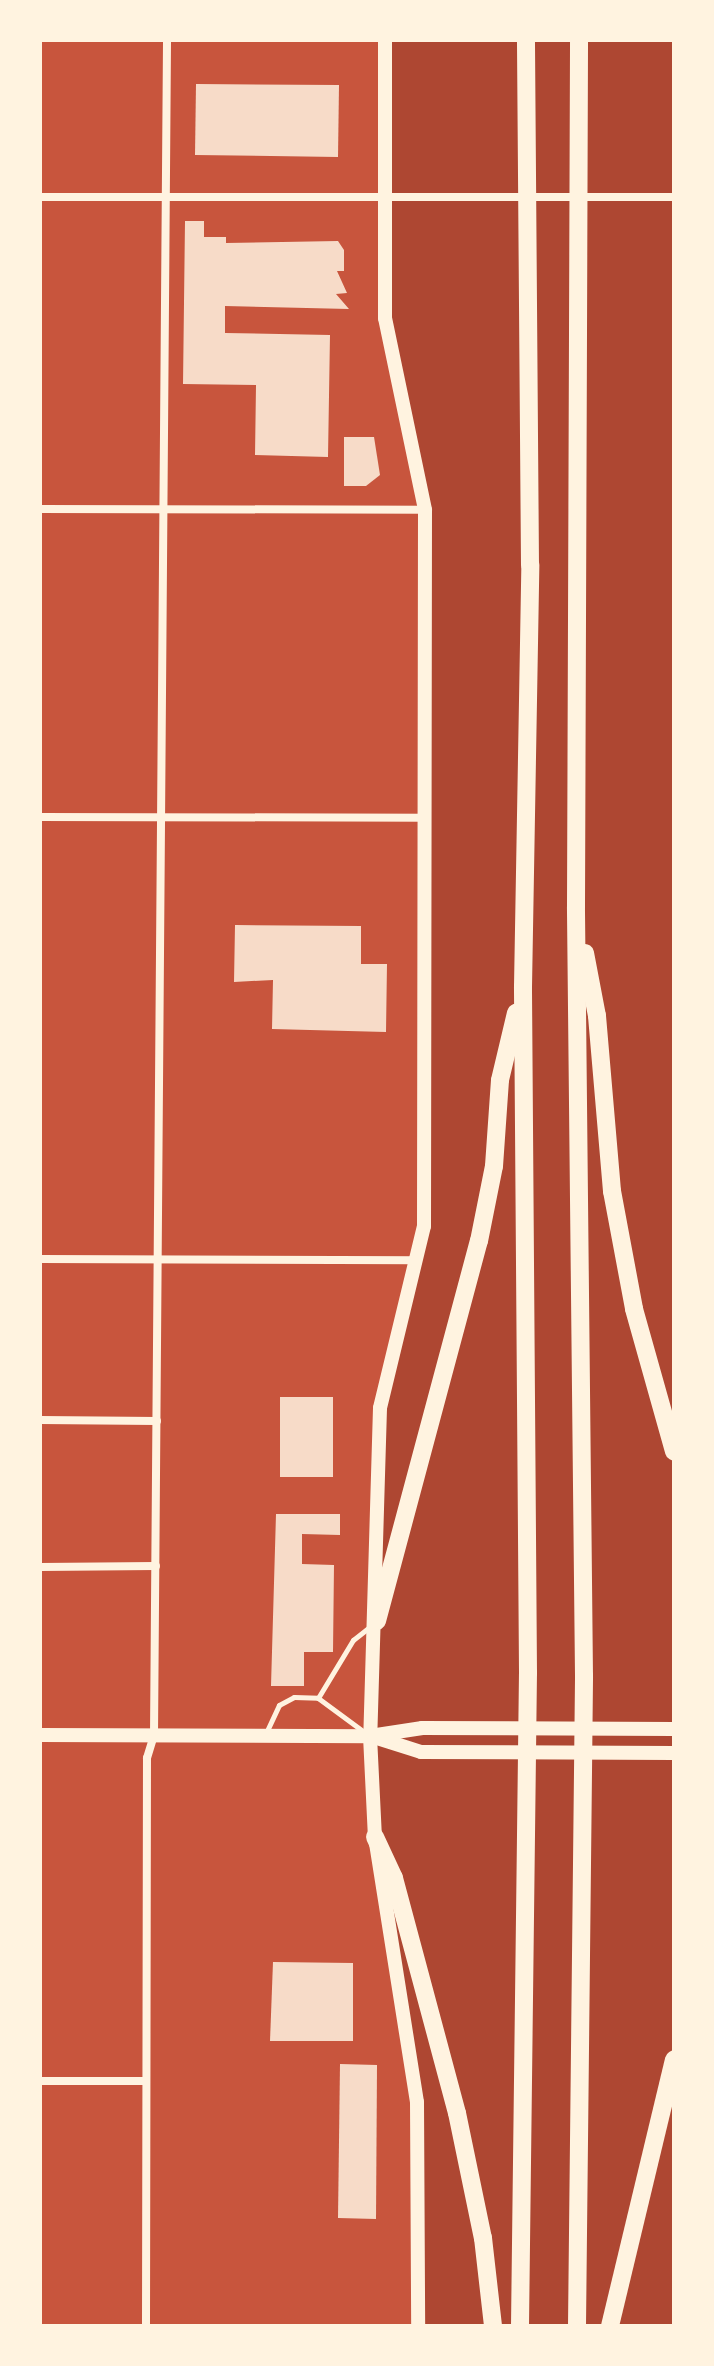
<!DOCTYPE html>
<style>
body{margin:0}
#map{position:relative;width:714px;height:2366px;overflow:hidden;background:#c8553d;font-family:"Fira Sans Condensed",sans-serif}
div>[style]{position:absolute}
[style*='--x']{left:calc(var(--x)*1px);top:calc(var(--y)*1px);width:calc(var(--w)*1px);rotate:calc(var(--a)*1deg)}
.green>*{inset:0;background:#ae4732}
.building>*{inset:0;background:#f7dbc8}
.service>*{height:5px;margin:-2.5px;padding:0 2.5px;transform-origin:2.5px;border-radius:2.5px;background:#fff3e0}
.minor>*{height:8px;margin:-4px;padding:0 4px;transform-origin:4px;border-radius:4px;background:#fff3e0}
.secondary>*{height:14px;margin:-7px;padding:0 7px;transform-origin:7px;border-radius:7px;background:#fff3e0}
.motorway>*{height:18px;margin:-9px;padding:0 9px;transform-origin:9px;border-radius:9px;background:#fff3e0}
span{translate:-50% -50%;white-space:nowrap;text-align:center;line-height:1.15;-webkit-text-stroke:6px #fff3e0;paint-order:stroke}
.frame{position:absolute;inset:0;border:42px solid #fff3e0;pointer-events:none}
</style>
<div id="map">
<div class="green">
<i style="clip-path:polygon(385px 40px,674px 40px,674px 2326px,418px 2326px,417px 2102px,375px 1837px,380px 1408px,419px 1260px,425px 510px,393px 363px)"></i>
</div>
<div class="building">
<i style="clip-path:polygon(196px 84px,339px 85px,338px 157px,195px 155px)"></i>
<i style="clip-path:polygon(185px 221px,204px 221px,204px 237px,226px 237px,226px 243px,338px 241px,344px 250px,344px 271px,337px 271px,347px 293px,336px 294px,349px 309px,225px 306px,225px 333px,330px 335px,328px 457px,255px 455px,256px 385px,183px 384px)"></i>
<i style="clip-path:polygon(344px 437px,374px 437px,380px 475px,366px 486px,344px 486px)"></i>
<i style="clip-path:polygon(235px 925px,361px 926px,361px 964px,387px 964px,386px 1032px,272px 1029px,273px 980px,234px 982px)"></i>
<i style="clip-path:polygon(280px 1397px,333px 1397px,333px 1477px,280px 1477px)"></i>
<i style="clip-path:polygon(276px 1514px,340px 1514px,340px 1535px,302px 1534px,302px 1564px,334px 1565px,333px 1652px,304px 1652px,304px 1686px,271px 1686px)"></i>
<i style="clip-path:polygon(273px 1962px,353px 1963px,353px 2041px,270px 2041px)"></i>
<i style="clip-path:polygon(340px 2064px,377px 2065px,376px 2219px,338px 2218px)"></i>
</div>
<div class="service">
<i style="--x:318;--y:1698;--w:68;--a:-58.9"></i>
<i style="--x:353;--y:1640;--w:23;--a:-38"></i>
<i style="--x:265;--y:1735;--w:33;--a:-65"></i>
<i style="--x:279;--y:1705;--w:17;--a:-28"></i>
<i style="--x:294;--y:1697;--w:24;--a:2"></i>
<i style="--x:318;--y:1698;--w:56;--a:36.3"></i>
</div>
<div class="minor">
<i style="--x:40;--y:197;--w:634;--a:0"></i>
<i style="--x:40;--y:509;--w:385;--a:0.1"></i>
<i style="--x:40;--y:817;--w:386;--a:0.1"></i>
<i style="--x:40;--y:1259;--w:378;--a:0.2"></i>
<i style="--x:40;--y:1420;--w:117;--a:0.5"></i>
<i style="--x:40;--y:1567;--w:116;--a:-0.5"></i>
<i style="--x:40;--y:2081;--w:106;--a:0"></i>
<i style="--x:146;--y:2326;--w:568;--a:-89.9"></i>
<i style="--x:147;--y:1758;--w:24;--a:-73"></i>
<i style="--x:154;--y:1735;--w:1695;--a:-89.56"></i>
</div>
<div class="secondary">
<i style="--x:385;--y:40;--w:278;--a:90"></i>
<i style="--x:385;--y:318;--w:196;--a:78.2"></i>
<i style="--x:425;--y:510;--w:716;--a:90.08"></i>
<i style="--x:424;--y:1226;--w:187;--a:103.6"></i>
<i style="--x:380;--y:1408;--w:328;--a:91.7"></i>
<i style="--x:370;--y:1736;--w:101;--a:87.2"></i>
<i style="--x:375;--y:1837;--w:268;--a:81"></i>
<i style="--x:417;--y:2102;--w:224;--a:89.7"></i>
<i style="--x:40;--y:1735;--w:330;--a:0.2"></i>
<i style="--x:370;--y:1736;--w:53;--a:-8.7"></i>
<i style="--x:422;--y:1728;--w:252;--a:0.2"></i>
<i style="--x:374;--y:1737;--w:49;--a:17.7"></i>
<i style="--x:421;--y:1752;--w:253;--a:0.2"></i>
</div>
<div class="motorway">
<i style="--x:585;--y:953;--w:64;--a:79.2"></i>
<i style="--x:597;--y:1016;--w:176;--a:85.1"></i>
<i style="--x:612;--y:1191;--w:120;--a:79.4"></i>
<i style="--x:634;--y:1309;--w:148;--a:74.3"></i>
<i style="--x:377;--y:1621;--w:393;--a:-75"></i>
<i style="--x:479;--y:1241;--w:76;--a:-78.7"></i>
<i style="--x:494;--y:1166;--w:86;--a:-86"></i>
<i style="--x:500;--y:1080;--w:69;--a:-76.6"></i>
<i style="--x:375;--y:1837;--w:45;--a:65.1"></i>
<i style="--x:394;--y:1878;--w:243;--a:75"></i>
<i style="--x:457;--y:2113;--w:128;--a:78.3"></i>
<i style="--x:483;--y:2238;--w:89;--a:83.5"></i>
<i style="--x:520;--y:2326;--w:653;--a:-89.3"></i>
<i style="--x:528;--y:1673;--w:686;--a:-90.42"></i>
<i style="--x:523;--y:987;--w:422;--a:-89"></i>
<i style="--x:530;--y:565;--w:525;--a:-90.44"></i>
<i style="--x:577;--y:2326;--w:650;--a:-89.38"></i>
<i style="--x:584;--y:1676;--w:769;--a:-90.6"></i>
<i style="--x:576;--y:907;--w:867;--a:-89.8"></i>
<i style="--x:610;--y:2326;--w:274;--a:-76.5"></i>
</div>
<div class="frame"></div>
</div>
